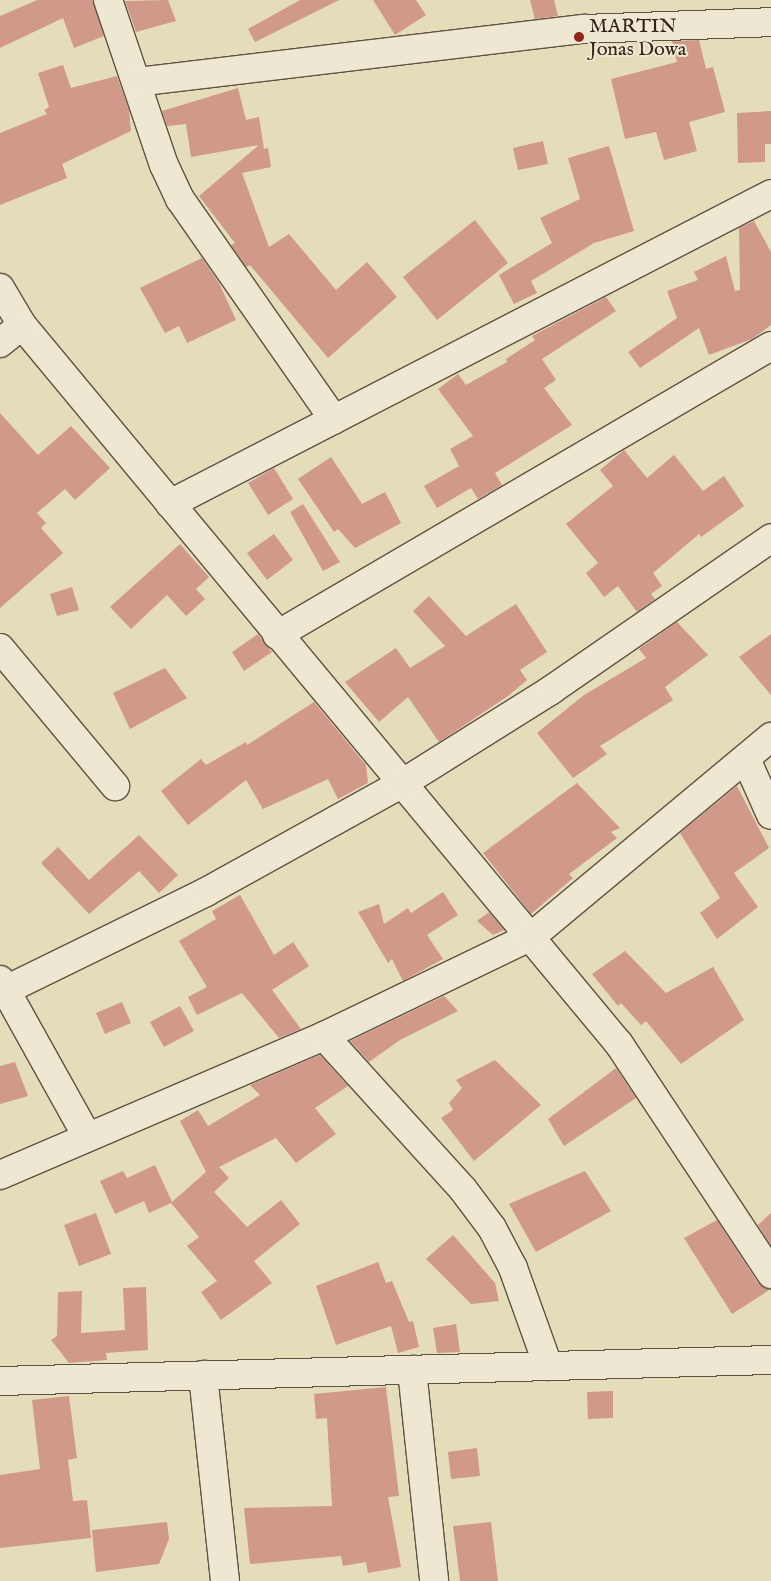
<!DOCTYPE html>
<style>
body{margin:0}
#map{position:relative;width:771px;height:1581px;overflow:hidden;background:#e5dcba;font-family:"IM FELL English",serif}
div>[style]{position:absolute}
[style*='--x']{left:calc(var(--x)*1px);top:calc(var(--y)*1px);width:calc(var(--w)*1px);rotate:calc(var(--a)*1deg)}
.building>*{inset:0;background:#d1998a}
.roads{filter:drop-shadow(1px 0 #605143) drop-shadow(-1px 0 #605143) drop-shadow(0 1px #605143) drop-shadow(0 -1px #605143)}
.minor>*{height:28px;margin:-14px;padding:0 14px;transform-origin:14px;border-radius:14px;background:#eee8d2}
.dots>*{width:14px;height:14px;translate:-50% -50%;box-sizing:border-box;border:2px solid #eee8d2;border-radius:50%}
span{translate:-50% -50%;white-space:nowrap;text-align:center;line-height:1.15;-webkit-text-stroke:4px #eee8d2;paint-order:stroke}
.poi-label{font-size:20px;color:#33231b}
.left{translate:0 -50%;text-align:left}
</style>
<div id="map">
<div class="building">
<i style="clip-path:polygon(37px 0,93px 0,104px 36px,74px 48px,63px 18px,0 48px,0 16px)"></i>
<i style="clip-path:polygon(168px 0,176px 21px,136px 32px,125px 1px)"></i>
<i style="clip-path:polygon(300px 0,339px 0,255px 42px,248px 29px)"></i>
<i style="clip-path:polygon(373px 0,416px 0,426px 15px,395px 35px)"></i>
<i style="clip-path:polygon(530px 0,554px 0,558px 16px,535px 19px)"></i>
<i style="clip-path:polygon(699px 40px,706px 69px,713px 67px,725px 112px,689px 122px,697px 151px,664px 160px,656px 132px,625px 139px,611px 79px,677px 62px,672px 41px)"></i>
<i style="clip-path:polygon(63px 65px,71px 88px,117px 76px,129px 110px,131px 131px,62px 164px,67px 178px,0 205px,0 133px,47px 114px,44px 110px,49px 107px,38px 73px)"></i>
<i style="clip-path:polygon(238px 88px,246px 120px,259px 117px,264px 149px,268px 148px,271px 167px,242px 173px,269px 247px,289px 234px,336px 290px,367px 262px,397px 297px,328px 358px,250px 265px,246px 267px,231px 245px,235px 243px,199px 196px,259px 145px,191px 157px,186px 124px,167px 126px,162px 111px)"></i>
<i style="clip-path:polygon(771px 111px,771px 144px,765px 144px,765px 162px,738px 163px,737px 113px)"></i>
<i style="clip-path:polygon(543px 141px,548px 164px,518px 170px,513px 148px)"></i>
<i style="clip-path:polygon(609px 146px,634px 231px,594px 243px,531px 281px,537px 293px,514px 304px,499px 275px,552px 243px,540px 218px,580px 199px,568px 158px)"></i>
<i style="clip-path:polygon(475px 220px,508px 263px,437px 320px,403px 277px)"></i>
<i style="clip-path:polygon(754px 221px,771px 252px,771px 325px,752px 339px,709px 355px,699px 328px,640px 368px,628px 352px,677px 318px,667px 291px,698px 280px,694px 272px,726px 256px,735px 291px,740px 290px,739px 228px)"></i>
<i style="clip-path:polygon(202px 258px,219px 283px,236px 320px,187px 343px,179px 326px,165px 333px,140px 288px)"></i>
<i style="clip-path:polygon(606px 297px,616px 311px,542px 359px,556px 380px,544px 388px,572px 425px,495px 473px,502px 485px,478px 499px,471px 488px,437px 508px,424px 486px,459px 466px,450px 449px,473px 436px,438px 389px,458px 374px,466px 385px,507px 362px,506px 359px,535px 340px,532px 336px)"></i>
<i style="clip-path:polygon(0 413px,38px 455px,71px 426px,110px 468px,75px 500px,65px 489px,37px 513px,46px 523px,41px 528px,63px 553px,0 608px)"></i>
<i style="clip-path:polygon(624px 450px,647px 478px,674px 455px,703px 491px,724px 476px,744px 506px,701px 537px,699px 534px,653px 573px,662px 586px,651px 594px,655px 599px,637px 612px,618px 586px,604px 597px,586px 573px,598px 563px,566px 524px,613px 486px,600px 470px)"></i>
<i style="clip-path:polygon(331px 457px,362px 504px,385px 492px,401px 523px,355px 548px,338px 529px,334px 532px,298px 479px)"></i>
<i style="clip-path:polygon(274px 468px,293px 499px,268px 515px,248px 483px)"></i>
<i style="clip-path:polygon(303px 504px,340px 562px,323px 571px,290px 512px)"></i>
<i style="clip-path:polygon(274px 534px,293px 560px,267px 580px,247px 553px)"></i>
<i style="clip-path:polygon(180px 544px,209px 577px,196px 589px,205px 599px,186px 616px,167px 595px,131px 629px,110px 607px)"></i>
<i style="clip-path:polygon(72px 587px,79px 610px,57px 616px,50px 594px)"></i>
<i style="clip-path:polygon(429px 596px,466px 636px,516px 604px,547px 652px,520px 670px,527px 680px,508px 696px,439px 742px,408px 697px,379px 722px,345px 682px,396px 648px,410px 668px,445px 646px,413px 611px)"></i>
<i style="clip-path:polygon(677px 622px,708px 655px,665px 687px,673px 700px,600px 746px,607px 754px,573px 778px,537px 733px,584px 695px,646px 658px,639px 649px)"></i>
<i style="clip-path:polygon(258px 634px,272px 652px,244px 671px,232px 652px)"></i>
<i style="clip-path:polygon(771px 634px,771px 695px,739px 657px)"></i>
<i style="clip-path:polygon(165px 668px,187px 698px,130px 729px,113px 693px)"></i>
<i style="clip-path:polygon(314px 702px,366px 765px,368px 783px,338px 799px,328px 779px,263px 809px,246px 780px,188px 825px,161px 791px,201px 759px,206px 765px,246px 742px,247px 745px)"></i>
<i style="clip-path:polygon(577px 783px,620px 828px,611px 832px,617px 838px,569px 874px,573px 878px,531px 914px,483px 853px)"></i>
<i style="clip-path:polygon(737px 786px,769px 848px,734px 873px,758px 907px,717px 939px,700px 913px,720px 898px,680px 833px)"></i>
<i style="clip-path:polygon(139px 835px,178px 875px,159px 893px,139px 871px,89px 914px,41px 863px,58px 847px,89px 880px)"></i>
<i style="clip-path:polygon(443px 892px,458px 915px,427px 935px,443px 959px,403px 981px,392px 959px,388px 963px,358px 912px,379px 904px,384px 924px,408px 908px,411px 913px)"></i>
<i style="clip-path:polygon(240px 895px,274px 955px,293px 942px,309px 966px,272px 990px,301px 1029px,279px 1038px,242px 993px,197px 1015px,188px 997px,207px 987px,179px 941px,216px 919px,212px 911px)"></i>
<i style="clip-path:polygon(489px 912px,504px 930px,493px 935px,477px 921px)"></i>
<i style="clip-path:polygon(625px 951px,666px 993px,713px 967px,744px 1020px,681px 1064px,646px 1021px,641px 1025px,621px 1003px,618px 1006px,592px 974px)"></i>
<i style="clip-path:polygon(444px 996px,458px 1011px,400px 1040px,369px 1062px,350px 1041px)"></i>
<i style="clip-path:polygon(122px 1002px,131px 1023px,105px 1034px,96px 1013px)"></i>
<i style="clip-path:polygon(180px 1006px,194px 1031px,164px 1047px,150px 1022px)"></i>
<i style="clip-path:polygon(320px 1055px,348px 1086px,315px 1108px,336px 1134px,296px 1163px,276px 1138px,219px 1167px,229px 1178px,214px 1192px,247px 1227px,281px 1200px,300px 1224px,254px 1261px,272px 1283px,221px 1320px,201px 1292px,217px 1281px,187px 1246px,199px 1237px,171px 1203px,149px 1213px,144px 1201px,115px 1214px,100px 1181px,123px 1171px,127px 1178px,155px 1165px,172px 1202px,206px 1172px,180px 1121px,198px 1110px,208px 1126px,260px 1095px,250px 1085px)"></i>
<i style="clip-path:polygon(495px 1060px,541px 1105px,474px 1161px,441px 1118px,453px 1110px,449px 1103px,462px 1088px,456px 1080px)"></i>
<i style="clip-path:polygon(15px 1062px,28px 1096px,0 1104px,0 1066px)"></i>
<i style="clip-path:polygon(616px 1068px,636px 1098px,564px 1146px,548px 1119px)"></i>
<i style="clip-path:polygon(585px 1171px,611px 1211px,536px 1252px,509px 1204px)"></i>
<i style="clip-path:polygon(96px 1213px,111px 1254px,79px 1266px,64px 1225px)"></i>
<i style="clip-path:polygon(771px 1213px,771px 1246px,758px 1225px)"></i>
<i style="clip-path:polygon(717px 1220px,758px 1283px,771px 1289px,732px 1314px,684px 1238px)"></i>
<i style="clip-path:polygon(453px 1235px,495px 1283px,499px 1301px,471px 1304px,426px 1259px)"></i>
<i style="clip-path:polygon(378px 1262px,386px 1283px,392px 1281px,409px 1322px,413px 1321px,419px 1347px,398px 1353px,391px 1326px,336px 1345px,316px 1286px)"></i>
<i style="clip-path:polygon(146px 1287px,148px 1350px,106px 1353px,107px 1360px,69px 1363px,51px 1340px,57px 1336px,58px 1292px,82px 1291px,81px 1333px,125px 1330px,123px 1288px)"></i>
<i style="clip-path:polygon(456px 1324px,460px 1352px,437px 1353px,433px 1328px)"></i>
<i style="clip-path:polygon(386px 1387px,399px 1496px,388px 1497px,401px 1567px,368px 1573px,366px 1562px,343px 1566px,341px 1556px,250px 1564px,244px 1508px,332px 1506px,327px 1418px,316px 1419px,314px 1394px)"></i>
<i style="clip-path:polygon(613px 1391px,613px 1418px,588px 1419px,587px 1392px)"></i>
<i style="clip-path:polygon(69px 1396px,77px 1458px,68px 1460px,73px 1501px,87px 1500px,91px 1538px,0 1548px,0 1475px,40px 1469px,32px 1400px)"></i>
<i style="clip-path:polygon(477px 1448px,480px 1476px,451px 1479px,448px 1452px)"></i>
<i style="clip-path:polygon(167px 1522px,169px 1539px,159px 1564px,96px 1572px,92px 1530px)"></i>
<i style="clip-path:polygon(491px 1522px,498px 1581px,460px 1581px,453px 1526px)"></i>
</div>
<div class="roads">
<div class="minor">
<i style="--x:108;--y:0;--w:174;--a:71.3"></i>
<i style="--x:164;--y:165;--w:38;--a:65"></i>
<i style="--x:180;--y:199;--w:269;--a:55.1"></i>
<i style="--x:137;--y:82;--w:450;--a:-6.8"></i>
<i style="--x:584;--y:29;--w:187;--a:-2.1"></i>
<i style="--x:0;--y:288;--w:43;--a:59.3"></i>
<i style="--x:22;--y:325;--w:935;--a:50.3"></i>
<i style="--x:619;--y:1044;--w:276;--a:56.5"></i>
<i style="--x:0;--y:343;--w:28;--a:-39"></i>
<i style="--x:170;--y:504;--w:676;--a:-27.28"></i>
<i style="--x:277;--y:635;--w:572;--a:-30.33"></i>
<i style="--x:0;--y:648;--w:180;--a:50.2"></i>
<i style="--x:746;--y:759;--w:61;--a:65.9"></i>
<i style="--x:0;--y:980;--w:179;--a:60.9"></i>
<i style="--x:8;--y:989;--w:220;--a:-26.1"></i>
<i style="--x:206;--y:892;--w:225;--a:-29"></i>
<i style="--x:403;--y:783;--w:175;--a:-32.1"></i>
<i style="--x:551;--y:690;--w:267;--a:-34.6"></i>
<i style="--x:324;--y:1036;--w:205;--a:47.8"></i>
<i style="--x:462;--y:1188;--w:50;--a:53.1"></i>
<i style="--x:492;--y:1228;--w:45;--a:62.3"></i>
<i style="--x:513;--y:1268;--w:104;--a:70.3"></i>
<i style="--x:0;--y:1175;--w:353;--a:-23.2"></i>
<i style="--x:324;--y:1036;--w:231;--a:-25.7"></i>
<i style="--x:532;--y:936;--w:311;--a:-39.8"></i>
<i style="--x:412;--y:1370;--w:212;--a:84"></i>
<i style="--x:203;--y:1375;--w:207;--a:83.9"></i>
<i style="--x:0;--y:1381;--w:771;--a:-1.56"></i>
</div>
</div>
<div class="dots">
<i style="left:579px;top:37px;background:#8f2418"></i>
</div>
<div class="poi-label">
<span class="left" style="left:589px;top:38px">MARTIN<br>Jonas Dowa</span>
</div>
</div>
